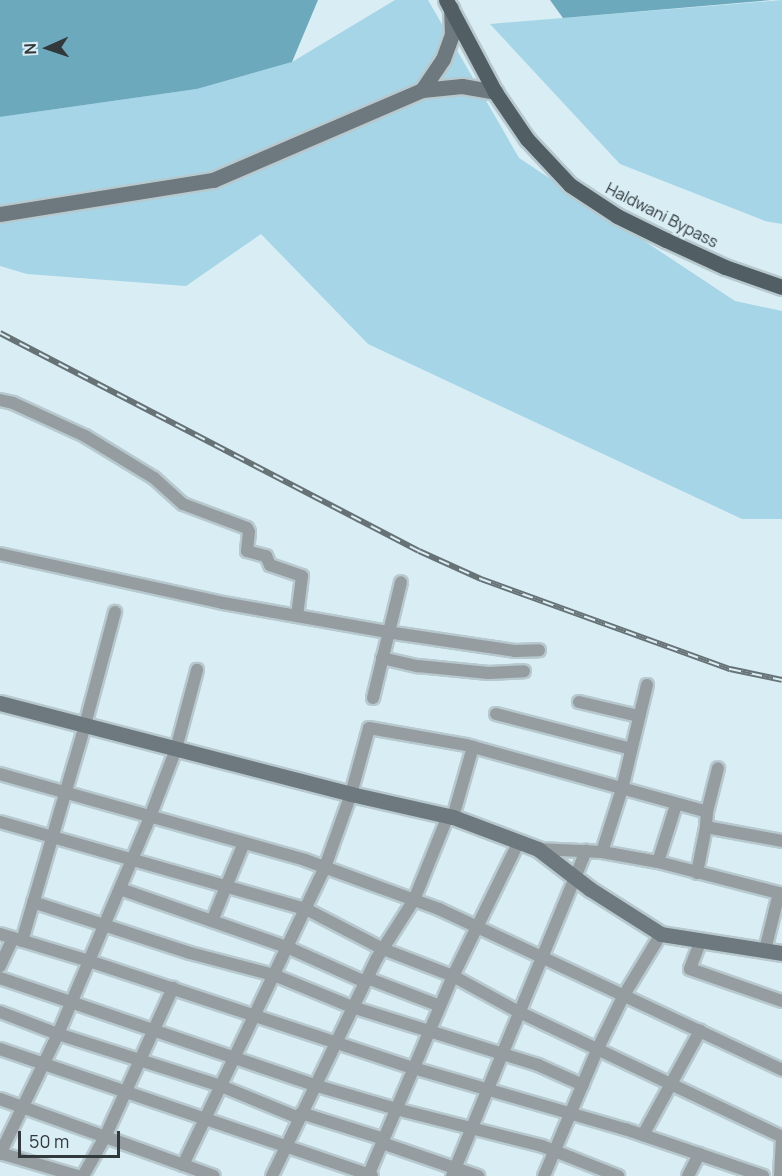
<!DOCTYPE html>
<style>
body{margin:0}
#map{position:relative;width:782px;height:1176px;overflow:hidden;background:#d9edf4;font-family:Manrope,sans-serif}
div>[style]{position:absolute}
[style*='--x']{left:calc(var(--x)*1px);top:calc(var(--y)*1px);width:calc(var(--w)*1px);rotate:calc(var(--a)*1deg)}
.green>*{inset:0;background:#a5d5e7}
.water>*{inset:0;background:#6da9bd}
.roads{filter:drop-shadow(2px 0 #b7c9cf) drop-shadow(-2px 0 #b7c9cf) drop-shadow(0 2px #b7c9cf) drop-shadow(0 -2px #b7c9cf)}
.street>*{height:12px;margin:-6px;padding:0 6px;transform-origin:6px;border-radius:6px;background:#959da0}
.secondary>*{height:15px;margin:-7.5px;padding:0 7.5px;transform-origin:7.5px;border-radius:7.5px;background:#6d797e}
.primary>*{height:15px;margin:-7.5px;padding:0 7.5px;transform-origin:7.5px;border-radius:7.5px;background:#515f65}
.rail>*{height:6px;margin-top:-3px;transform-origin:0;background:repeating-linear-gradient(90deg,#d9edf4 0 11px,#667276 0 22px);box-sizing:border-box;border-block:2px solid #667276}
span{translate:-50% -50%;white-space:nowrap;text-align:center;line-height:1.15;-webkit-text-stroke:4.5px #d9edf4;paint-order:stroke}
.street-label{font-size:16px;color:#31393c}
.north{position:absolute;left:18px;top:18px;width:60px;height:60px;-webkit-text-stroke:4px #d9edf4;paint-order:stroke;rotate:267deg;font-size:16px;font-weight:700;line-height:24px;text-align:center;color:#31393c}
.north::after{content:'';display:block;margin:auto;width:21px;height:27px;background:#31393c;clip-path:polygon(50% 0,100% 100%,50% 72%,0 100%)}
.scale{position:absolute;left:18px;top:1131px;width:102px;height:27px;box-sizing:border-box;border:3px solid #31393c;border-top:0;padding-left:8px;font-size:18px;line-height:21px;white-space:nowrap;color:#31393c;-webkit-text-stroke:4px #d9edf4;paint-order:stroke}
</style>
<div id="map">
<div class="green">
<i style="clip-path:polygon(395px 0,428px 0,519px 158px,735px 301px,782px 311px,782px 519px,742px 519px,368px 344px,261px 234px,186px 286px,27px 274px,0 266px,0 117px,197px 89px,292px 62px)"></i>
<i style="clip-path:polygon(782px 0,782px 224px,765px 221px,620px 164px,490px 24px)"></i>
</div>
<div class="water">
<i style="clip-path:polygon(0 0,318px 0,292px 62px,197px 89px,0 117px)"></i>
<i style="clip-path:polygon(550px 0,772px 0,563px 18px)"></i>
</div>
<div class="roads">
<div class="street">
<i style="--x:0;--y:400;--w:13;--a:13"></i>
<i style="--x:13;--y:403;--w:79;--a:24.6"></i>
<i style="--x:85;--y:436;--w:81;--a:31.3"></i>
<i style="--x:154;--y:478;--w:39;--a:42"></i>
<i style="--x:183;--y:504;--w:68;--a:20.6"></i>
<i style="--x:247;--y:528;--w:4;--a:63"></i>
<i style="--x:249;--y:532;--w:19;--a:96"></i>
<i style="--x:247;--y:551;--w:20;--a:15"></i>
<i style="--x:266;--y:556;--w:10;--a:66"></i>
<i style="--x:270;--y:565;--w:34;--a:19"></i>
<i style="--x:302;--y:576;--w:40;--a:97.1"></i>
<i style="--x:0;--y:554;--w:228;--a:12.4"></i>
<i style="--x:223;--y:603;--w:167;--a:10"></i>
<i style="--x:387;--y:632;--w:129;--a:8.4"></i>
<i style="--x:515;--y:651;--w:24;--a:-2"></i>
<i style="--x:382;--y:658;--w:37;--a:13"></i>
<i style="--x:418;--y:666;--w:71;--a:5.6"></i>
<i style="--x:489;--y:673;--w:35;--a:-3"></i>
<i style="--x:373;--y:698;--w:119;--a:-76.4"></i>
<i style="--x:579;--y:702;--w:61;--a:13.3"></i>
<i style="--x:496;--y:714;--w:139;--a:14.5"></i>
<i style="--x:0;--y:774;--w:317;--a:15.7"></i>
<i style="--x:305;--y:860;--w:143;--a:20.1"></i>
<i style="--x:439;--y:909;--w:379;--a:25.1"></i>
<i style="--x:707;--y:812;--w:45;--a:-76"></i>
<i style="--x:453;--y:817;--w:73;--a:-74.1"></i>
<i style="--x:0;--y:822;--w:318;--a:15.9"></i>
<i style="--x:306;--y:909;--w:87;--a:27.5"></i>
<i style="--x:383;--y:949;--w:75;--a:21.1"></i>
<i style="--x:453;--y:976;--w:75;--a:28.6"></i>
<i style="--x:519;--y:1012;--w:291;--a:25.4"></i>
<i style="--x:538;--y:849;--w:64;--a:2.7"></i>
<i style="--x:602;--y:852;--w:66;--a:-72.4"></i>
<i style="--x:622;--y:789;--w:107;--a:-76.5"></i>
<i style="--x:602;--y:852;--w:57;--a:10.1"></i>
<i style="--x:658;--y:862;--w:60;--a:-72.5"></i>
<i style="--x:658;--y:862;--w:125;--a:14.4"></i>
<i style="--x:779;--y:893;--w:59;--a:103.8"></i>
<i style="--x:697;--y:873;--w:47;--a:-78.9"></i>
<i style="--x:120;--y:889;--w:177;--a:19.2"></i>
<i style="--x:287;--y:947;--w:85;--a:24.2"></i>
<i style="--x:33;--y:902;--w:165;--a:18"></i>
<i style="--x:190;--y:953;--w:87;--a:14.7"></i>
<i style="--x:274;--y:975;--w:84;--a:22.3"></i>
<i style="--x:352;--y:1007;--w:195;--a:17.3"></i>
<i style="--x:538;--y:1065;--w:49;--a:24"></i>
<i style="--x:212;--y:921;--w:84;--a:-67.7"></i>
<i style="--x:0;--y:934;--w:93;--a:16.9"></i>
<i style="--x:89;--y:961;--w:341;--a:18.3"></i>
<i style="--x:413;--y:1068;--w:221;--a:16.1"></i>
<i style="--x:625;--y:1129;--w:146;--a:18.8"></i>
<i style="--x:701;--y:940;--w:31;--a:111"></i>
<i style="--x:690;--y:969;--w:97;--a:19.2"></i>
<i style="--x:22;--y:941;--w:225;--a:-73.7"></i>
<i style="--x:85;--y:725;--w:117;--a:-75.1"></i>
<i style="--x:0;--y:966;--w:31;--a:-65"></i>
<i style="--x:0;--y:978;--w:332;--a:18.8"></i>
<i style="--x:314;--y:1085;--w:85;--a:16.3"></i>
<i style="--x:396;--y:1109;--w:151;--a:14.2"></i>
<i style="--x:542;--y:1146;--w:82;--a:21.5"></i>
<i style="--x:367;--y:978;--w:78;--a:21"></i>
<i style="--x:0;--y:1012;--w:62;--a:20.8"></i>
<i style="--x:58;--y:1034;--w:171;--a:17.7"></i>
<i style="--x:221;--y:1086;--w:84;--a:22.3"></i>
<i style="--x:0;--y:1049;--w:393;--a:18.8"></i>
<i style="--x:0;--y:1099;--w:227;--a:19.8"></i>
<i style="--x:301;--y:1113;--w:87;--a:17.4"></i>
<i style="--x:643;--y:1135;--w:119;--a:-61.3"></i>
<i style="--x:382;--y:1143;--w:102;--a:19"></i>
<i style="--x:0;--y:1153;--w:80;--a:16.6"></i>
<i style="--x:0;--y:1154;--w:133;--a:-64.2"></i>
<i style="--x:58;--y:1034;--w:236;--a:-67"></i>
<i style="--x:150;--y:817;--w:73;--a:-69.1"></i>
<i style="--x:176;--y:749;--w:82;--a:-75.1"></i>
<i style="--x:183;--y:1165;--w:330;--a:-64.5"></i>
<i style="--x:325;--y:867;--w:77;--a:-70.4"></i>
<i style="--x:351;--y:794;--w:68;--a:-74.7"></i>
<i style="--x:369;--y:728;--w:98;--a:9.9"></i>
<i style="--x:466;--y:745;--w:250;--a:15.5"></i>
<i style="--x:707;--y:812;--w:15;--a:94"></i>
<i style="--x:706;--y:827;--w:77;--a:10.4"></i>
<i style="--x:83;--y:1176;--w:45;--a:-60.6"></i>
<i style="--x:105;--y:1137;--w:164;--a:-65.5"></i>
<i style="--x:272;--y:1176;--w:242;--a:-64.3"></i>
<i style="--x:377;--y:958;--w:69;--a:-57.5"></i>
<i style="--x:414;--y:900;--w:91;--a:-68"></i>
<i style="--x:368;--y:1176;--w:217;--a:-67"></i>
<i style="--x:453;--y:976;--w:150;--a:-63.9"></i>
<i style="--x:452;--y:1176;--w:352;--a:-67.6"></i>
<i style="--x:544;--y:1176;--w:139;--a:-67.1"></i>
<i style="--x:598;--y:1048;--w:59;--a:-63.9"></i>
<i style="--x:624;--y:995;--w:71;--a:-58.8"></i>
<i style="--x:688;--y:1176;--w:25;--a:-63"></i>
<i style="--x:780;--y:1176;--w:34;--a:-87"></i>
</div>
<div class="secondary">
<i style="--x:422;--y:90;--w:37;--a:-56"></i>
<i style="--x:443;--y:59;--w:27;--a:-70"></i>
<i style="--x:452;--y:34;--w:26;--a:-92"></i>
<i style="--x:0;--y:214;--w:216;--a:-9.1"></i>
<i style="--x:213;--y:180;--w:228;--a:-23.3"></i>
<i style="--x:422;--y:90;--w:40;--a:-5.7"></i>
<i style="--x:462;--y:86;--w:34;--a:10"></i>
<i style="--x:0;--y:703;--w:363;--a:14.5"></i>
<i style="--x:351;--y:794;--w:105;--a:12.7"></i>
<i style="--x:453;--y:817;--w:91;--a:20.6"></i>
<i style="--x:538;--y:849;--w:66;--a:37.6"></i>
<i style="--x:590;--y:889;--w:84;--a:32.4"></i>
<i style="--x:661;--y:934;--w:122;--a:8.9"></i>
</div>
<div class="primary">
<i style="--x:446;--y:0;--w:104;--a:62"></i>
<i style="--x:495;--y:92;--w:57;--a:55.8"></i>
<i style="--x:527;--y:139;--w:63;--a:46.9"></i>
<i style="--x:570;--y:185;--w:56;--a:33.4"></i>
<i style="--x:617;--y:216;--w:55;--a:26.1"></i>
<i style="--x:666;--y:240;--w:65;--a:24.6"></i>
<i style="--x:725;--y:267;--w:60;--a:19.3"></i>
</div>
</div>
<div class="rail">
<i style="--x:0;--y:333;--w:472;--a:27.5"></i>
<i style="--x:419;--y:551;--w:68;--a:24.3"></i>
<i style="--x:481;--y:579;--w:265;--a:19.9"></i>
<i style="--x:730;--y:669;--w:53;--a:11.9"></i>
</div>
<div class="street-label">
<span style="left:662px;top:215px;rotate:27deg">Haldwani Bypass</span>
</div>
<div class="north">N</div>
<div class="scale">50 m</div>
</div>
